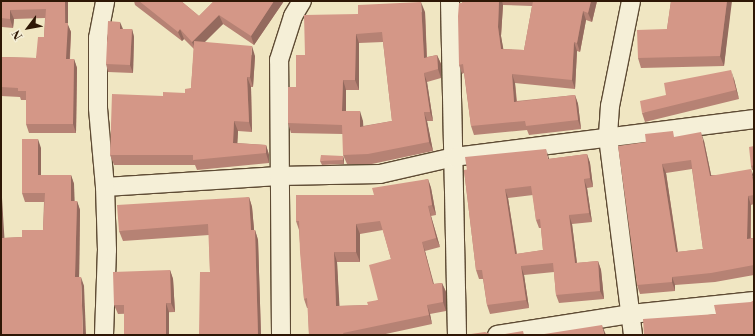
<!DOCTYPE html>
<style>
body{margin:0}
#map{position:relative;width:755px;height:336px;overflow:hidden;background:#f0e6c2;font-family:"Libre Bodoni",serif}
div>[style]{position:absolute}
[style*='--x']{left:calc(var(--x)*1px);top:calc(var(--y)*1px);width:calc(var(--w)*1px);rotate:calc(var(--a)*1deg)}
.roads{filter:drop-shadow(1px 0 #5e4b34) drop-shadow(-1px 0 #5e4b34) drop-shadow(0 1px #5e4b34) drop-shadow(0 -1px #5e4b34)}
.street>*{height:18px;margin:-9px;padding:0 9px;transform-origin:9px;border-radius:9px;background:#f5efd7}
.wall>*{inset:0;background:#b68274}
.shaded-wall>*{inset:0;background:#946a5e}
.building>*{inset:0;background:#d49787}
span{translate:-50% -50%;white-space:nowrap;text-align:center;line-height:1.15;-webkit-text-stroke:3.5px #f5efd7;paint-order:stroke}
.frame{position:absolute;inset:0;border:2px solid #2e1705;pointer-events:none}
.north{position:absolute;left:8px;top:8px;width:40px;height:40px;-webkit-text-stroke:3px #f5efd7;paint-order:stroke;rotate:238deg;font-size:11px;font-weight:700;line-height:16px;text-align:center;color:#2e1705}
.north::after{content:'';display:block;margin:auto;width:14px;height:18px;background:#2e1705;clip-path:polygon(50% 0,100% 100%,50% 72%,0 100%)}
</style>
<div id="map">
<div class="roads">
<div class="street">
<i style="--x:450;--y:1;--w:334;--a:88.8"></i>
<i style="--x:631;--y:1;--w:107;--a:101.3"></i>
<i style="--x:610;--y:106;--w:31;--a:94"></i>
<i style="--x:608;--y:137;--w:200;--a:82.8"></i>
<i style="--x:105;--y:187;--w:174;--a:-3.6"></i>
<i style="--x:279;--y:176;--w:101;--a:-1.1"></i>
<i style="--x:380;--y:174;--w:76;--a:-12.9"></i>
<i style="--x:454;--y:157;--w:302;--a:-7.2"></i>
<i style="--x:104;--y:335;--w:85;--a:-88"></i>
<i style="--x:107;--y:250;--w:63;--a:-91.8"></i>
<i style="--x:105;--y:187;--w:79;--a:-95.1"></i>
<i style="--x:98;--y:108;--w:70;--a:-90"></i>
<i style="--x:98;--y:38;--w:38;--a:-79"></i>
<i style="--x:281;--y:335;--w:275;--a:-90.4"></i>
<i style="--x:279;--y:60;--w:46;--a:-72.3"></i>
<i style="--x:293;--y:16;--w:17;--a:-59"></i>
<i style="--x:497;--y:335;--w:136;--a:-8.9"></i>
<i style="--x:631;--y:314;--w:124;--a:-6"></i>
</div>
</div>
<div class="wall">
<i style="clip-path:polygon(1px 1px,68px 1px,68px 25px,71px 32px,70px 59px,74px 59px,77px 68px,76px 133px,29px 133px,26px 124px,26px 100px,21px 100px,20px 97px,1px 96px,1px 57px,36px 58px,44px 37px,45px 18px,14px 19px,13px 28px,2px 27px,1px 42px)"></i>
<i style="clip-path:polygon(134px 1px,181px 1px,199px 16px,214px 1px,284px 1px,254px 45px,223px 24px,204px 42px,255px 56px,253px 87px,251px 87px,252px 132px,238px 131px,237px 143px,266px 145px,269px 155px,269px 163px,197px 170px,195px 165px,114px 165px,110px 155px,163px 96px,185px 93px,191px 88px,194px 49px,184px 39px,182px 41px,135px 5px)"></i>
<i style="clip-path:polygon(evenodd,462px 1px,597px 1px,592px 22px,586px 20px,580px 52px,577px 51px,575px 89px,515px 83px,517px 101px,575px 95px,578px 104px,581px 129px,529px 135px,527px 130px,474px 135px,471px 126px,464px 73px,462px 74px,459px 65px,462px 1px,503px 5px,532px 6px,524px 50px,503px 49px,501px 36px,503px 5px)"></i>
<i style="clip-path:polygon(671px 1px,731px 1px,724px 66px,641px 68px,638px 58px,667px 29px)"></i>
<i style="clip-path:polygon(evenodd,425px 12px,427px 57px,437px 55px,441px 64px,441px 78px,427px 82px,433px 121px,427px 121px,433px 151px,372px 164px,347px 164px,343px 155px,343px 134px,291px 133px,288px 123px,296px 87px,305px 55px,358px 14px,425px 12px,383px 42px,392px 121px,363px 126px,363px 121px,346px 111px,346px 90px,359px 90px,359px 43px,383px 42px)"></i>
<i style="clip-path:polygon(122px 29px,132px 29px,134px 37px,133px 73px,108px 72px,106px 64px)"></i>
<i style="clip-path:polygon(734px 79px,739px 99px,645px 122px,642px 113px)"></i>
<i style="clip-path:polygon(evenodd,676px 137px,704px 141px,711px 175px,754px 177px,754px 204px,751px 205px,751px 238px,754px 238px,754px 275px,715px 282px,675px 285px,675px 291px,640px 294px,637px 285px,646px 142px,676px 137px,692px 169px,703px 249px,678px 252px,666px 173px,692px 169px)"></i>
<i style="clip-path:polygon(754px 146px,754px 170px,752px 170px,751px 166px)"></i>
<i style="clip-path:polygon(41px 148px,41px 175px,71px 175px,74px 184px,74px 201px,77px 201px,80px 210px,79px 277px,84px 286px,4px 238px,22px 237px,43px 230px,44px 202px,25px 202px,22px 193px)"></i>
<i style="clip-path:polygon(evenodd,587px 154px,590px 163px,593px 187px,587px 188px,592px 222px,572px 224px,577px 263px,598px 261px,601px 270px,604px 299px,559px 303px,556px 295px,554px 272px,524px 275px,529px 308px,490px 314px,487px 305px,483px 279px,479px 279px,476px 270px,464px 170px,587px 154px,533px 195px,536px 220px,539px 228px,541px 228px,543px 250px,517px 254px,508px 198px,533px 195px)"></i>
<i style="clip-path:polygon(343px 156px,344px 160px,344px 164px,322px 165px,320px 161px)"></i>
<i style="clip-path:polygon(evenodd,428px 179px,431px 188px,436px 215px,431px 216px,440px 247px,425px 251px,434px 284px,442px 283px,446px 292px,446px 311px,430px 314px,432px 324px,381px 335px,309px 335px,308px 308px,307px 308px,304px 299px,299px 230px,296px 221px,374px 195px,428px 179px,383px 230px,391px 259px,378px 300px,368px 305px,339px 306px,337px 262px,360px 262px,360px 234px,383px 230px)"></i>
<i style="clip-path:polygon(249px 197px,252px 207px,254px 230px,255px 230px,258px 240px,261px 335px,199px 335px,210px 272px,209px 235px,123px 241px,119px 231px)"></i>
<i style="clip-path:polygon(170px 270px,173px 279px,175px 312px,118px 314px,114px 305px)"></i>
</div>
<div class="shaded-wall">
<i style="clip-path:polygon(65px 1px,68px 1px,68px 25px,71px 32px,69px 68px,66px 59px)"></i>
<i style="clip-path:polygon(274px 1px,284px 1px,254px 45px,251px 36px)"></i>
<i style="clip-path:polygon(499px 1px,502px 1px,503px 5px,501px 36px,505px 58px,501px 49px,498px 27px)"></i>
<i style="clip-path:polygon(591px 1px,597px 1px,592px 22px,588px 13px)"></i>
<i style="clip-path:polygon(727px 1px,732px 1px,724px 66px,720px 56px)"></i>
<i style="clip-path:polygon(421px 2px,425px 12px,427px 67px,424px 58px)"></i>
<i style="clip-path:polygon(10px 10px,14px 19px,13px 28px,10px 19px)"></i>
<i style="clip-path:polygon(583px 11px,586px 20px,580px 52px,577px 43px)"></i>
<i style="clip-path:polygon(219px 15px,223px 24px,196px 51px,192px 42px)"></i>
<i style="clip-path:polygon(120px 22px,123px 29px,120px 29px)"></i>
<i style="clip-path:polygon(1px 26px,2px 27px,1px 42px)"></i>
<i style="clip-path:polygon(132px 29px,134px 37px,133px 73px,130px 65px)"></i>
<i style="clip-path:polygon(180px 29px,184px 39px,182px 41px,178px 32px)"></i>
<i style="clip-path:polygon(356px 34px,359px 43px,359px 90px,355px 80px)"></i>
<i style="clip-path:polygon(574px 42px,577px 51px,575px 89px,572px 80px)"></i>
<i style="clip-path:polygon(252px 46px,255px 56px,253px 87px,250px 77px)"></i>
<i style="clip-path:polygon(437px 55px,441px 64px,441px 78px,438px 69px)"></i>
<i style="clip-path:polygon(74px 59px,77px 68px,76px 133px,73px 124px)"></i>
<i style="clip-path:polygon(731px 70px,734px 79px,739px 99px,736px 90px)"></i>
<i style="clip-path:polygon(424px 73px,427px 82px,433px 121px,430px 112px)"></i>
<i style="clip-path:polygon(512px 74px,515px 83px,517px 111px,514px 102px)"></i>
<i style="clip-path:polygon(247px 77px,251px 87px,252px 132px,249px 122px)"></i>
<i style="clip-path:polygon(343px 80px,346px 90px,346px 121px,342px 111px)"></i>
<i style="clip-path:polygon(575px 95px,578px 104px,581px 129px,578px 120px)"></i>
<i style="clip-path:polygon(360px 111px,363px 121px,364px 137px,360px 127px)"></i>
<i style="clip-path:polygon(424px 112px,427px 121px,433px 151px,429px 142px)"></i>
<i style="clip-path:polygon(234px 121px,238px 131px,237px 153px,233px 143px)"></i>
<i style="clip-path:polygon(701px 132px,704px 141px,713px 184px,710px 176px)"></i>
<i style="clip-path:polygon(38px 139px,41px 148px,41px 184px,38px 175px)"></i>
<i style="clip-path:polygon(266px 145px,269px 155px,269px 163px,266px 153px)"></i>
<i style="clip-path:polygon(546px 149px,549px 158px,551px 168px,548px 159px)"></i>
<i style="clip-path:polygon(587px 154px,590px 163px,593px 187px,590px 178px)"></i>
<i style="clip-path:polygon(343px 156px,344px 160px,344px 164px,343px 160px)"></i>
<i style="clip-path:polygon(662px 164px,666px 173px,679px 261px,676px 252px)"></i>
<i style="clip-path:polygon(751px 169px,754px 177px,754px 187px)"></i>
<i style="clip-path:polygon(71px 175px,74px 184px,75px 210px,71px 201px)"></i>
<i style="clip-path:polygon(428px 179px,431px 188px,436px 215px,432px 205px)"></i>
<i style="clip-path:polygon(584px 179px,587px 188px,592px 222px,589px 213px)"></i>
<i style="clip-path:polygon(1px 182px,5px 247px,2px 238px,1px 228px)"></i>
<i style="clip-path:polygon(505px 189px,508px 198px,518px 263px,515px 254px)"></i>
<i style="clip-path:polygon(748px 196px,751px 205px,750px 248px,747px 239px)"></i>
<i style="clip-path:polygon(249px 197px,252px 207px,255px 240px,251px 230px)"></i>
<i style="clip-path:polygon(77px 201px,80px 210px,79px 286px,75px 277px)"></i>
<i style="clip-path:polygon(428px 206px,431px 216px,440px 247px,436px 238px)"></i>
<i style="clip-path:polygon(569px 215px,572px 224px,578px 272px,575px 263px)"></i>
<i style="clip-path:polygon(356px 224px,360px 234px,360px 262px,356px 252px)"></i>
<i style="clip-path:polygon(255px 230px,258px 240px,261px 335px,258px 335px)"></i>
<i style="clip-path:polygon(422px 242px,425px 251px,436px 294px,433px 284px)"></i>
<i style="clip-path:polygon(334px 252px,337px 262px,340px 315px,336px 306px)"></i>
<i style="clip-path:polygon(598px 261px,601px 270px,604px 299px,600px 291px)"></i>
<i style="clip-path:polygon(521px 266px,524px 275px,529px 308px,526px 300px)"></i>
<i style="clip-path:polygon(170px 270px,173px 279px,175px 312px,171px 303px)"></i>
<i style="clip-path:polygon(81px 277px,84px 286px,86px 335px,83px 335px)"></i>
<i style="clip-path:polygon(672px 277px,675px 285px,675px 291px,672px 282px)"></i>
<i style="clip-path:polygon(442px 283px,446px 292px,446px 311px,443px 302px)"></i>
<i style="clip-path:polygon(166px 303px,169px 312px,169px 335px,166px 335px)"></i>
<i style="clip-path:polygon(427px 305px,430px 314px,432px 324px,429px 315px)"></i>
<i style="clip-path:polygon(602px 325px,606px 335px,604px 335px)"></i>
</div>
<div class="building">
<i style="clip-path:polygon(1px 1px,65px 1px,65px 23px,68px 23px,66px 59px,74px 59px,73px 124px,26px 124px,26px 91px,18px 91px,18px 88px,1px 87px,1px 57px,36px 58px,38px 37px,44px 37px,46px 9px,10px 10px,10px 19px,1px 18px)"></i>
<i style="clip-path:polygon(139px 1px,181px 1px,199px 16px,214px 1px,274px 1px,251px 36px,219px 15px,192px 42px,180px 29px,178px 32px)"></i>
<i style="clip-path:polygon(462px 1px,499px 1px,498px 27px,501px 49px,524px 50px,533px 1px,591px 1px,588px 13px,583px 11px,577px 43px,574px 42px,572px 80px,512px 74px,514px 102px,575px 95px,578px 120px,526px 126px,525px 121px,471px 126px,463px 64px,459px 65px,458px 16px,459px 3px,462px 3px)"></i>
<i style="clip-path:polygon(671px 1px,727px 1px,720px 56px,638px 58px,637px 30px,667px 29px)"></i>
<i style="clip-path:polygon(evenodd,421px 2px,424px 58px,437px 55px,438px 69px,424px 73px,430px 112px,424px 112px,429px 142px,368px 154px,343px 155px,342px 125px,288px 123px,288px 87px,296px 87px,296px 55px,305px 55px,304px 15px,358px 14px,358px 5px,421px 2px,382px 32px,392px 121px,360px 127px,360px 111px,342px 111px,343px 80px,355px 80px,356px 34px,382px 32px)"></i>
<i style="clip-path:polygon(108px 21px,120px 22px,120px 29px,132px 29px,130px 65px,106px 64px)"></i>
<i style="clip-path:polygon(194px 41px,252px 46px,250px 77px,247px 77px,249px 122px,234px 121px,233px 143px,266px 145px,266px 153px,193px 160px,193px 155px,110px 155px,112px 94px,163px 96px,163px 92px,185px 93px,185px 89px,191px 88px)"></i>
<i style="clip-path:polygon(731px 70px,736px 90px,642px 113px,640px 101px,666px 95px,664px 83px)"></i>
<i style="clip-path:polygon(evenodd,673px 131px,674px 137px,701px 132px,710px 176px,751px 169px,754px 187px,754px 195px,748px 196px,747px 239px,754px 238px,754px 265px,711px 273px,672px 277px,672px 282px,637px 285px,618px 146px,646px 142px,645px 134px,673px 131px,691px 160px,703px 249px,676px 252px,662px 164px,691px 160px)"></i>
<i style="clip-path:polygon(22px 139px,38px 139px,38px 175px,71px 175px,71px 201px,77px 201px,75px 277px,81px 277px,83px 335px,1px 335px,1px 228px,2px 238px,22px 237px,22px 230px,43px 230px,45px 193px,22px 193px)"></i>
<i style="clip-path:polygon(754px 146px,754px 165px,751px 166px,749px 147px)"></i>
<i style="clip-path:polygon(evenodd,546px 149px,548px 159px,587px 154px,590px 178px,584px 179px,589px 213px,569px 215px,575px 263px,598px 261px,600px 291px,556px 295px,553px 263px,521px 266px,526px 300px,487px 305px,482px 270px,476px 270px,464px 170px,467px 170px,465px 157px,546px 149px,531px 186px,536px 220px,540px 219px,543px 250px,515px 254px,505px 189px,531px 186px)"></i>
<i style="clip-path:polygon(321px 155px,343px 156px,343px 160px,320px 161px)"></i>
<i style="clip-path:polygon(evenodd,428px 179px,432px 205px,428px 206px,436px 238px,422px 242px,433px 284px,442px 283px,443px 302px,427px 305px,429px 315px,343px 333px,344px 335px,309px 335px,307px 298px,304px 299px,300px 252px,299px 221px,296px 221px,296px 195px,374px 195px,372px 188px,428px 179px,380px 221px,391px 259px,369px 265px,378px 300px,367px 302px,368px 305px,336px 306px,334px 252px,356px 252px,356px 224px,380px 221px)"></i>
<i style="clip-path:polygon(249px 197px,251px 230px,255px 230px,258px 335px,199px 335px,200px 272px,210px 272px,208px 224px,119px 231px,117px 205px)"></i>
<i style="clip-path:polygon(170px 270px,171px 303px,166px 303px,166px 335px,124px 335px,124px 305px,114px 305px,113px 272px)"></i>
<i style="clip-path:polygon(754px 300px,754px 335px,644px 335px,643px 319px,716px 314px,714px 305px,751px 302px)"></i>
<i style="clip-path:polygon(602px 325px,604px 335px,538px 335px)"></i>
<i style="clip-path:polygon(523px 331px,524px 335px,499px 335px)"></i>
<i style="clip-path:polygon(485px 332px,493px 335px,464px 335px)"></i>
</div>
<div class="frame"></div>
<div class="north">N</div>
</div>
